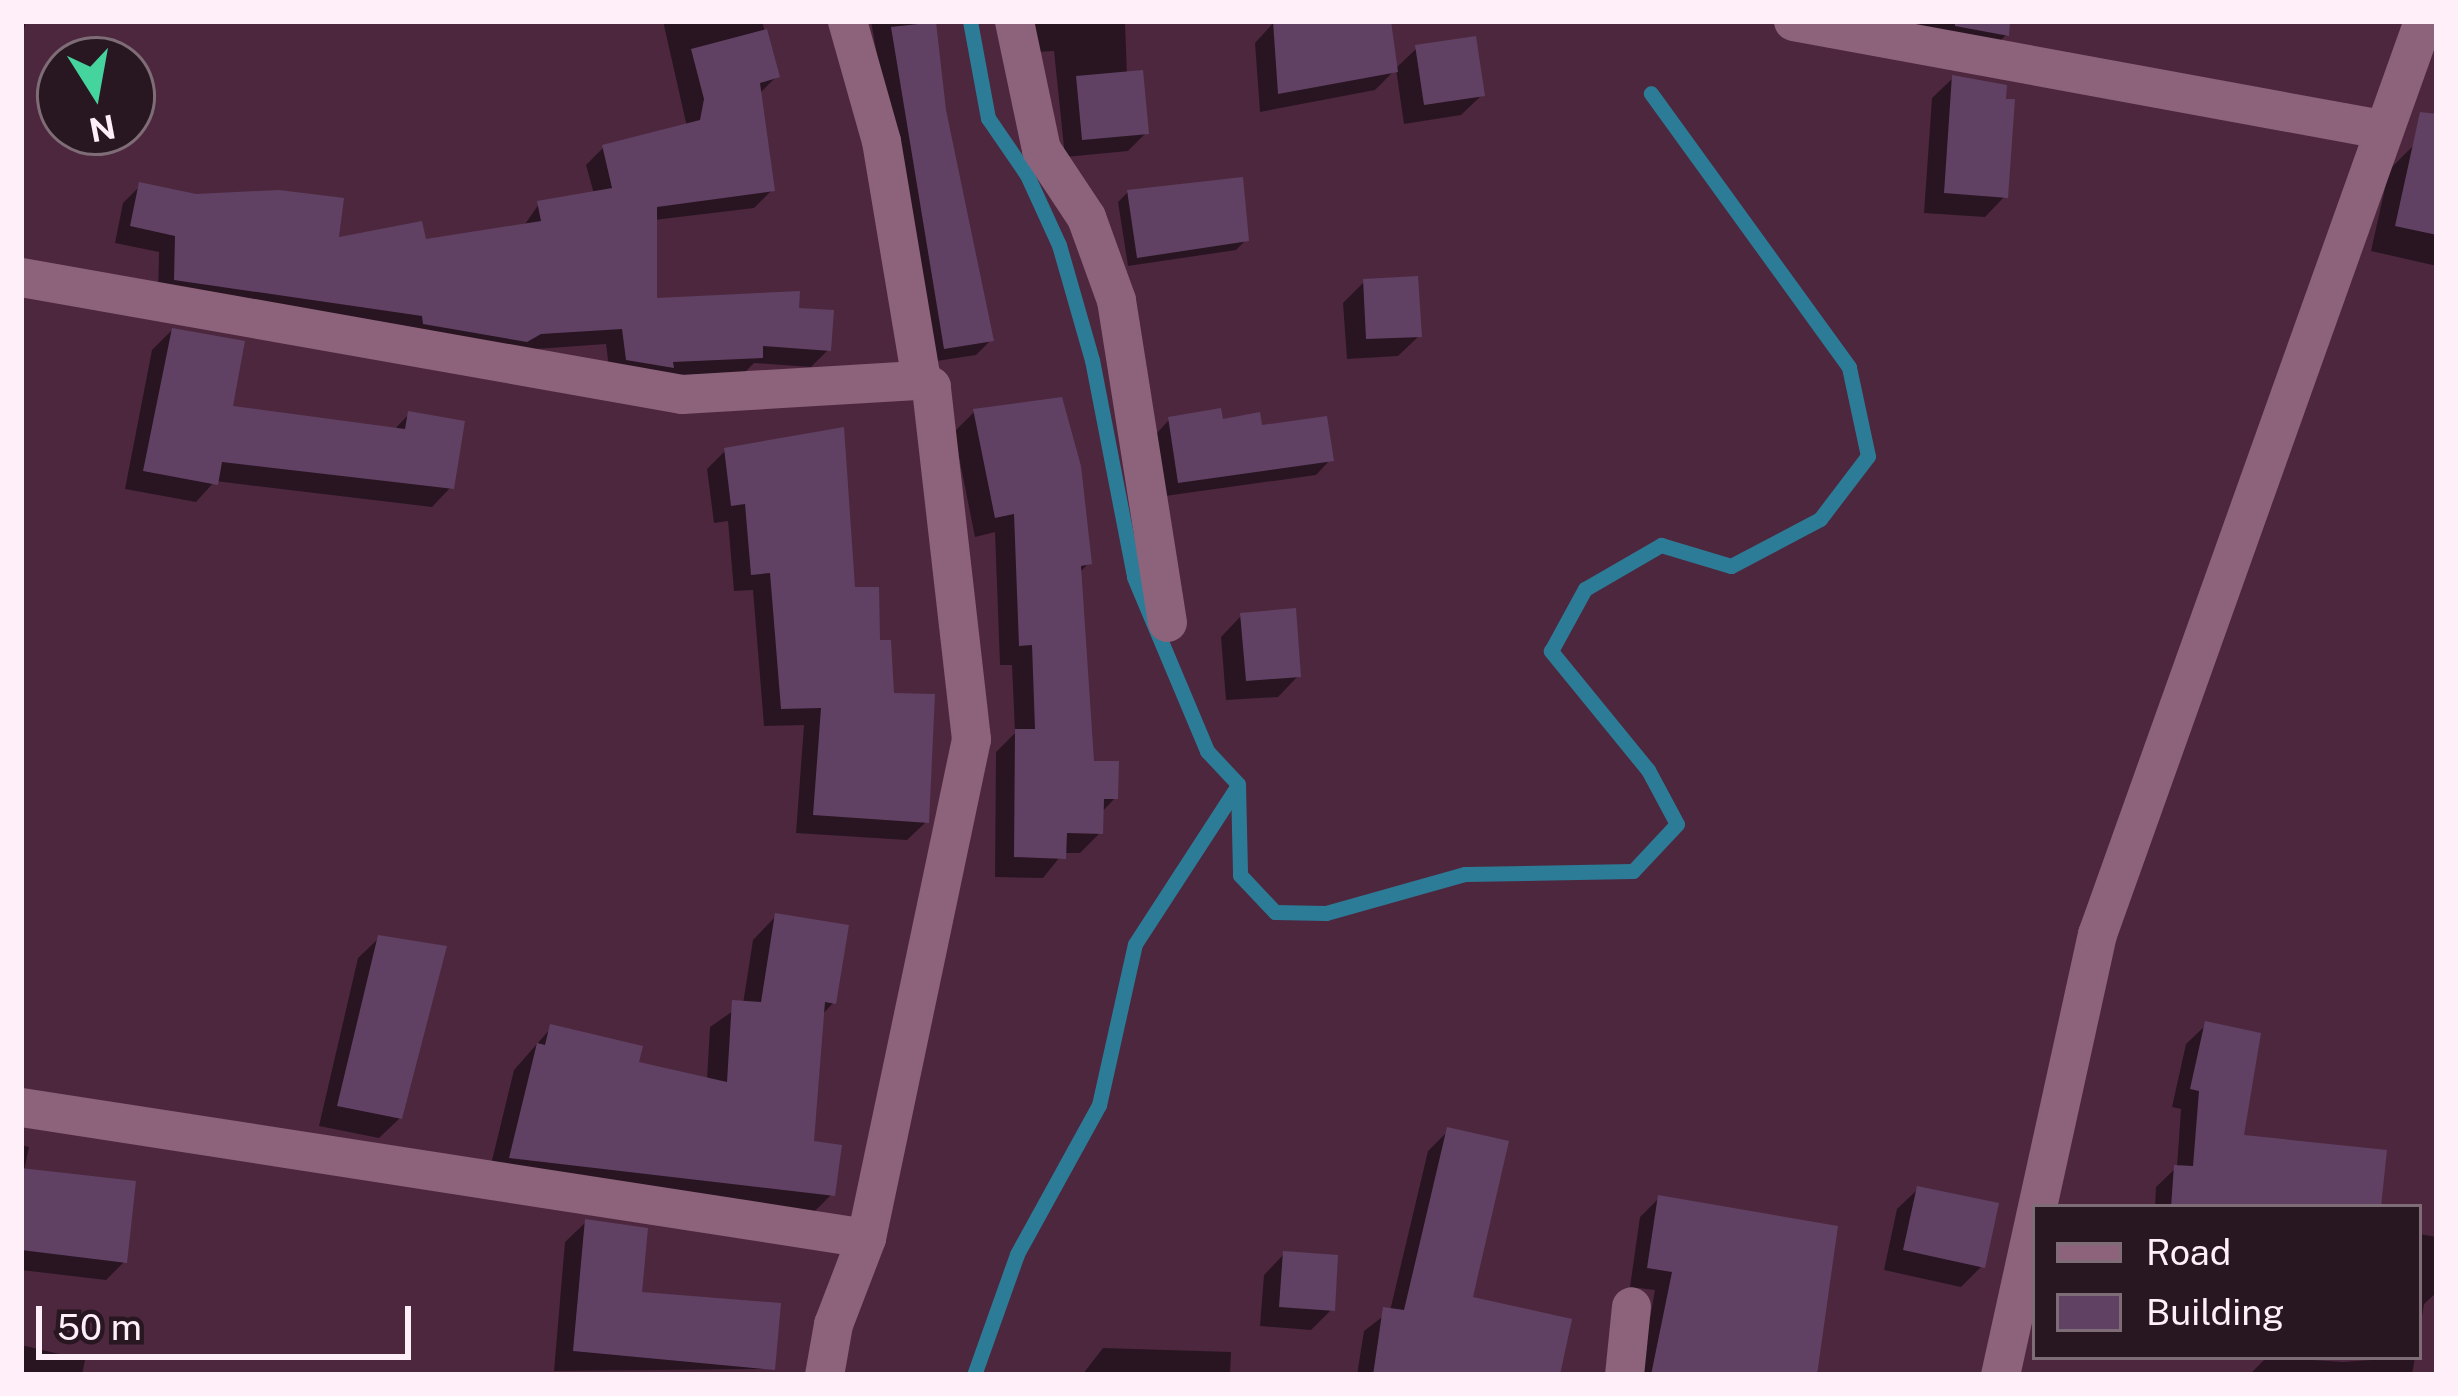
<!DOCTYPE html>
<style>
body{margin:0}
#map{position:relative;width:2458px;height:1396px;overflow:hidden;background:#4d273e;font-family:"Public Sans",sans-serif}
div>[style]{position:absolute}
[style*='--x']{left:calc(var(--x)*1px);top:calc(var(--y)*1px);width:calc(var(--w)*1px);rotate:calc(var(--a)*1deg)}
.shadow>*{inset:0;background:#0007}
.stream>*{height:15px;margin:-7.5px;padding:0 7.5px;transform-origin:7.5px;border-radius:7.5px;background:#2d7c97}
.building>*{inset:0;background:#604163}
.street>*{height:39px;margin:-19.5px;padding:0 19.5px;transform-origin:19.5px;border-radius:19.5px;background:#8d627b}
span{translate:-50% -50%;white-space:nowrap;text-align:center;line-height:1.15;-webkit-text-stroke:9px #281721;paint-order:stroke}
.frame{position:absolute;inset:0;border:24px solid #ffeff8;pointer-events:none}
.legend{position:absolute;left:2032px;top:1204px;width:390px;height:156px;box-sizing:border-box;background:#281721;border:3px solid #7e6d77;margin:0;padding:15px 21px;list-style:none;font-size:36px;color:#ffeff8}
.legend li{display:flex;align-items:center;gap:24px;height:60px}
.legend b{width:60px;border:3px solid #7e6d77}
.north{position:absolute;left:36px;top:36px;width:120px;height:120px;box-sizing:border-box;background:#281721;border:3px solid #7e6d77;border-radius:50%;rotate:169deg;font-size:33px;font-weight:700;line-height:48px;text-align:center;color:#ffeff8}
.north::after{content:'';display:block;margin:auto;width:42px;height:54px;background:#46d49e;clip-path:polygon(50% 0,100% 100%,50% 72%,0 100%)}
.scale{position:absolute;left:36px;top:1306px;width:375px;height:54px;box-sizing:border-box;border:6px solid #ffeff8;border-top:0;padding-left:15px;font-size:36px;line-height:42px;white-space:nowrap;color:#ffeff8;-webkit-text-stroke:9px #281721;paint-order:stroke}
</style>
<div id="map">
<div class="shadow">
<i style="clip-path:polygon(21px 21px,26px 21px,21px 43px)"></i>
<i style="clip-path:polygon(663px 21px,762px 21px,777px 76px,759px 94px,772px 190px,754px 208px,654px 220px,654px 301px,796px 310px,828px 350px,811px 367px,754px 363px,743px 374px,610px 376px,606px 344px,521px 350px,158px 296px,159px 252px,115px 243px,123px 203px,140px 186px,336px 241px,424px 243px,523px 227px,539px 204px,594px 194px,586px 165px,603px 148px,687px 127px)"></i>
<i style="clip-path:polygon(871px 21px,924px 21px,991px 340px,976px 355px,930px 362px)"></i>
<i style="clip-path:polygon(1034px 21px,1125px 21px,1127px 75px,1146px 133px,1128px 151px,1065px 157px,1054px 51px,1035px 52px)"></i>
<i style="clip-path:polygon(1275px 21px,1388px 21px,1394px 70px,1417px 48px,1482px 95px,1461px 115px,1404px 124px,1396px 69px,1375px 90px,1260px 112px,1255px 43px)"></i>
<i style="clip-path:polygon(1851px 21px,2007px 21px,2006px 35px,1983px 57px)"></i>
<i style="clip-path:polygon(1953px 78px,2005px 196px,1985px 217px,1924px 213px,1932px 98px)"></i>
<i style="clip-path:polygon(2414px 145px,2437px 150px,2437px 266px,2371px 251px,2389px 170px)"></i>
<i style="clip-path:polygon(1128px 192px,1246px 240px,1236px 250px,1128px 266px,1118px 202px)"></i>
<i style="clip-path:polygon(1364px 282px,1419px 336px,1398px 356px,1347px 359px,1343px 303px)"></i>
<i style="clip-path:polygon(171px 331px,242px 344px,229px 408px,393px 431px,409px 414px,451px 487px,432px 507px,215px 481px,196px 502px,125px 489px,152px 350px)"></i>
<i style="clip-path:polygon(974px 412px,1089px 563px,1078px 574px,1091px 764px,1115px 798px,1101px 813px,1100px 833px,1080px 853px,1063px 853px,1043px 878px,995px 877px,996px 752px,1015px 733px,1012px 665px,1000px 665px,995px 532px,975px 537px,954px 432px)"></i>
<i style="clip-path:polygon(1170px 419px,1260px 429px,1330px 460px,1316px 475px,1165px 496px,1156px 434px)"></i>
<i style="clip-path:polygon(725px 451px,852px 591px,877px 644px,926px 822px,907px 840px,796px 833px,804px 725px,764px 726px,753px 590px,734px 591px,728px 521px,714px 523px,707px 469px)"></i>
<i style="clip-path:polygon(1241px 616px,1298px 676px,1278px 697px,1226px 700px,1221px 637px)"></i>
<i style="clip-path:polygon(776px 916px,833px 1003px,821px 1016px,810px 1143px,832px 1194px,808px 1218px,487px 1181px,514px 1070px,551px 1028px,635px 1064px,707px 1080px,710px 1027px,743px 1004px,753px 940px)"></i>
<i style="clip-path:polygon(379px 938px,400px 1118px,379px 1138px,319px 1126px,358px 958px)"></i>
<i style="clip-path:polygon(2206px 1025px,2241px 1137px,2378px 1207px,2155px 1207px,2156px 1187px,2177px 1167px,2181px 1109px,2172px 1107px,2186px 1044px)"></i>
<i style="clip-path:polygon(1448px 1131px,1469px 1299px,1557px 1375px,1357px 1375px,1364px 1331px,1390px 1311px,1428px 1151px)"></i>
<i style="clip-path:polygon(21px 1145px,29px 1147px,24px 1171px,124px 1262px,106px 1280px,21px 1270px)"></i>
<i style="clip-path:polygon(1918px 1189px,1982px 1266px,1961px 1287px,1884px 1270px,1897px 1209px)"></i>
<i style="clip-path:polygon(1659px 1198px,1815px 1375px,1640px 1375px,1655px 1290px,1630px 1287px,1640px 1217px)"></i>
<i style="clip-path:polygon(586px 1222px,639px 1295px,772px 1369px,554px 1371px,565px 1242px)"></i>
<i style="clip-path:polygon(2419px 1234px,2437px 1237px,2437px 1292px,2424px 1304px,2419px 1336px)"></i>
<i style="clip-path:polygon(1284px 1254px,1332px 1309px,1311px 1330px,1260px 1326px,1264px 1275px)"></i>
<i style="clip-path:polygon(21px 1345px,85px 1360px,82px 1375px,21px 1375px)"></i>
<i style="clip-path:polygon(1103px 1348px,1231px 1352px,1230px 1375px,1082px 1375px)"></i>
<i style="clip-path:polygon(2267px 1357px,2343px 1362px,2415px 1357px,2412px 1375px,2249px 1375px)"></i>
</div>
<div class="stream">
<i style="--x:970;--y:21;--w:99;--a:79.5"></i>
<i style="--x:988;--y:118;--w:69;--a:55.6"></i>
<i style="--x:1027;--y:175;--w:77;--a:65.4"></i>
<i style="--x:1059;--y:245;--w:120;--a:74"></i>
<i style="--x:1092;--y:360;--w:221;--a:79"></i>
<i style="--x:1134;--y:577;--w:189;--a:67.2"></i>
<i style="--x:1207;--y:751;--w:45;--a:46.8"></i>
<i style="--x:1238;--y:784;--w:91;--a:88.7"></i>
<i style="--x:1240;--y:875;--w:51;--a:46.6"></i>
<i style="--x:1275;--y:912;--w:51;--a:1.1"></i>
<i style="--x:1326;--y:913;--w:144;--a:-15.7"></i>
<i style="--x:1465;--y:874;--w:168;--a:-1"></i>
<i style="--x:1633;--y:871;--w:64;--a:-46.9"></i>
<i style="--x:1677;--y:824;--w:61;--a:-118.2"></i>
<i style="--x:1648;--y:770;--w:154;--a:-129.2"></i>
<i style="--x:1551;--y:651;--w:71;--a:-61.3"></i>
<i style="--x:1585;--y:589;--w:88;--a:-30.1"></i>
<i style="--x:1661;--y:545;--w:73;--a:16.7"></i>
<i style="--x:1731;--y:566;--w:101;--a:-27.8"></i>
<i style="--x:1820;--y:519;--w:79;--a:-52.7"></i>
<i style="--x:1868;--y:456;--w:91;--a:-102.1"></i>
<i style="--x:1849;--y:367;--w:338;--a:-125.9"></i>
<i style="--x:974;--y:1375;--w:128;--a:-70.4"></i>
<i style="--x:1017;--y:1254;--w:170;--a:-61.2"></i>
<i style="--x:1099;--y:1105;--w:165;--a:-77.4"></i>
<i style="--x:1135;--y:944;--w:187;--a:-57"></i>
</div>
<div class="building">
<i style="clip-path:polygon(1273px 21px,1391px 21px,1398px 72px,1278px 94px)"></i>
<i style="clip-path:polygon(1955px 21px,2010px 21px,2009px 36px,1955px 26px)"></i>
<i style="clip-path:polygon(936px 22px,946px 110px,994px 341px,944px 349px,891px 27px)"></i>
<i style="clip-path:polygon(767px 29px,780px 77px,760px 83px,775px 191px,657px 207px,657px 298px,800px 291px,799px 308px,834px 310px,831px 351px,763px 346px,763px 358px,673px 362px,674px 368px,626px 360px,622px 329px,541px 334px,527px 342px,423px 324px,422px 316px,174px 280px,175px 236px,130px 226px,139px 182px,196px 194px,279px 190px,344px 198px,339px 237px,422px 221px,426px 239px,541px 221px,537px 201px,612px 188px,602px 145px,700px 120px,704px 99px,691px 49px)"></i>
<i style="clip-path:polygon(1476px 36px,1485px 96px,1424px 105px,1415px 45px)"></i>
<i style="clip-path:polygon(1143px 70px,1149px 134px,1082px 140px,1076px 76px)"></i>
<i style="clip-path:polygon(1952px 75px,2007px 85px,2006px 99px,2015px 99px,2008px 198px,1944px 193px)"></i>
<i style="clip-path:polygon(2420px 112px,2437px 114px,2437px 235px,2395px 226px)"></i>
<i style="clip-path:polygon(1243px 177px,1249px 241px,1137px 258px,1127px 190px)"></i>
<i style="clip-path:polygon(1418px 276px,1422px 337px,1366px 339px,1363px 279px)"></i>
<i style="clip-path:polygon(172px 328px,245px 341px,233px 406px,405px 429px,408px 411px,465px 421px,454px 489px,222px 462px,218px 485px,143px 471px)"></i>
<i style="clip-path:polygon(1062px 397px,1081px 466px,1092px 564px,1081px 566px,1094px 761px,1119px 761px,1118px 799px,1104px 799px,1103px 834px,1067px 833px,1066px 859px,1014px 857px,1015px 729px,1035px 729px,1032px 645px,1019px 646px,1014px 514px,995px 518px,973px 409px)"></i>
<i style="clip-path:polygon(1221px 408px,1223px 419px,1260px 412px,1262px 425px,1327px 416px,1334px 461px,1178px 483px,1168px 417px)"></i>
<i style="clip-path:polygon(844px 427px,855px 587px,879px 587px,880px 640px,891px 640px,894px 693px,935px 694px,929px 823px,813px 815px,821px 708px,781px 709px,770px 573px,751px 575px,745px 504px,731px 506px,724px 448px)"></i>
<i style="clip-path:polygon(1296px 608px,1301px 677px,1246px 681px,1240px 613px)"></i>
<i style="clip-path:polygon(775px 913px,849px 925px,836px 1004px,825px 1002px,814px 1141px,842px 1145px,835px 1196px,509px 1158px,537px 1043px,545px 1045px,550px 1024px,643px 1046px,639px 1062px,727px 1082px,732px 1000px,761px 1002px)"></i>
<i style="clip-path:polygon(378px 935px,447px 946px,402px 1119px,337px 1106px)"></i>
<i style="clip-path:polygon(2205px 1021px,2261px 1033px,2244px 1135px,2387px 1150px,2381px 1207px,2171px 1207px,2174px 1165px,2193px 1166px,2199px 1091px,2190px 1089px)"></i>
<i style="clip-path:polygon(1447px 1127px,1509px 1141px,1473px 1297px,1572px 1319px,1560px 1375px,1373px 1375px,1383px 1307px,1404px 1310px)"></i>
<i style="clip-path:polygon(21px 1168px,136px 1181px,127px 1263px,21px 1250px)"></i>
<i style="clip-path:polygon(1917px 1186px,1999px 1203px,1985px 1268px,1903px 1250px)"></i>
<i style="clip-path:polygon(1658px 1195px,1838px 1226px,1817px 1375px,1651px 1375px,1672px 1272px,1647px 1268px)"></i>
<i style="clip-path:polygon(585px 1219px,648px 1228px,642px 1292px,781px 1303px,775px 1370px,573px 1351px)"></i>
<i style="clip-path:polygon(1283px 1251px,1338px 1255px,1335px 1311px,1279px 1307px)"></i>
</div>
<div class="street">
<i style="--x:1014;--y:21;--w:131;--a:78.1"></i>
<i style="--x:1041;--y:149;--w:82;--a:56.5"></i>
<i style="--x:1086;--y:217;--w:88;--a:70.1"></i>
<i style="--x:1116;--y:300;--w:326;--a:81"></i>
<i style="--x:1793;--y:21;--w:598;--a:10.41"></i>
<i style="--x:21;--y:277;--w:671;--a:10.04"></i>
<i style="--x:682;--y:394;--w:239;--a:-3.4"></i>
<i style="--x:21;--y:1107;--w:855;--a:8.81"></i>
<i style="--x:824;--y:1375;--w:52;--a:-80"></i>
<i style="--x:833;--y:1324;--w:92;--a:-69"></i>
<i style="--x:866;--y:1238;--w:510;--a:-78.12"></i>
<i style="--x:971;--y:739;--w:355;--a:-96.5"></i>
<i style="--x:931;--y:386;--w:12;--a:-149"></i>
<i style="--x:921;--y:380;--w:242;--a:-99.5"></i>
<i style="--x:881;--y:141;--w:125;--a:-105.8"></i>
<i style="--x:1624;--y:1375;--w:69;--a:-84.2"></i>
<i style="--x:2000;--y:1375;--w:452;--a:-77.6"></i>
<i style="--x:2097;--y:934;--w:969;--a:-70.35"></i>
</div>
<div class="frame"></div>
<ul class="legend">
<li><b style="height:15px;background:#8d627b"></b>Road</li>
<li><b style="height:33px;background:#604163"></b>Building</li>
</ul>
<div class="north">N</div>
<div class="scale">50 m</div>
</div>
